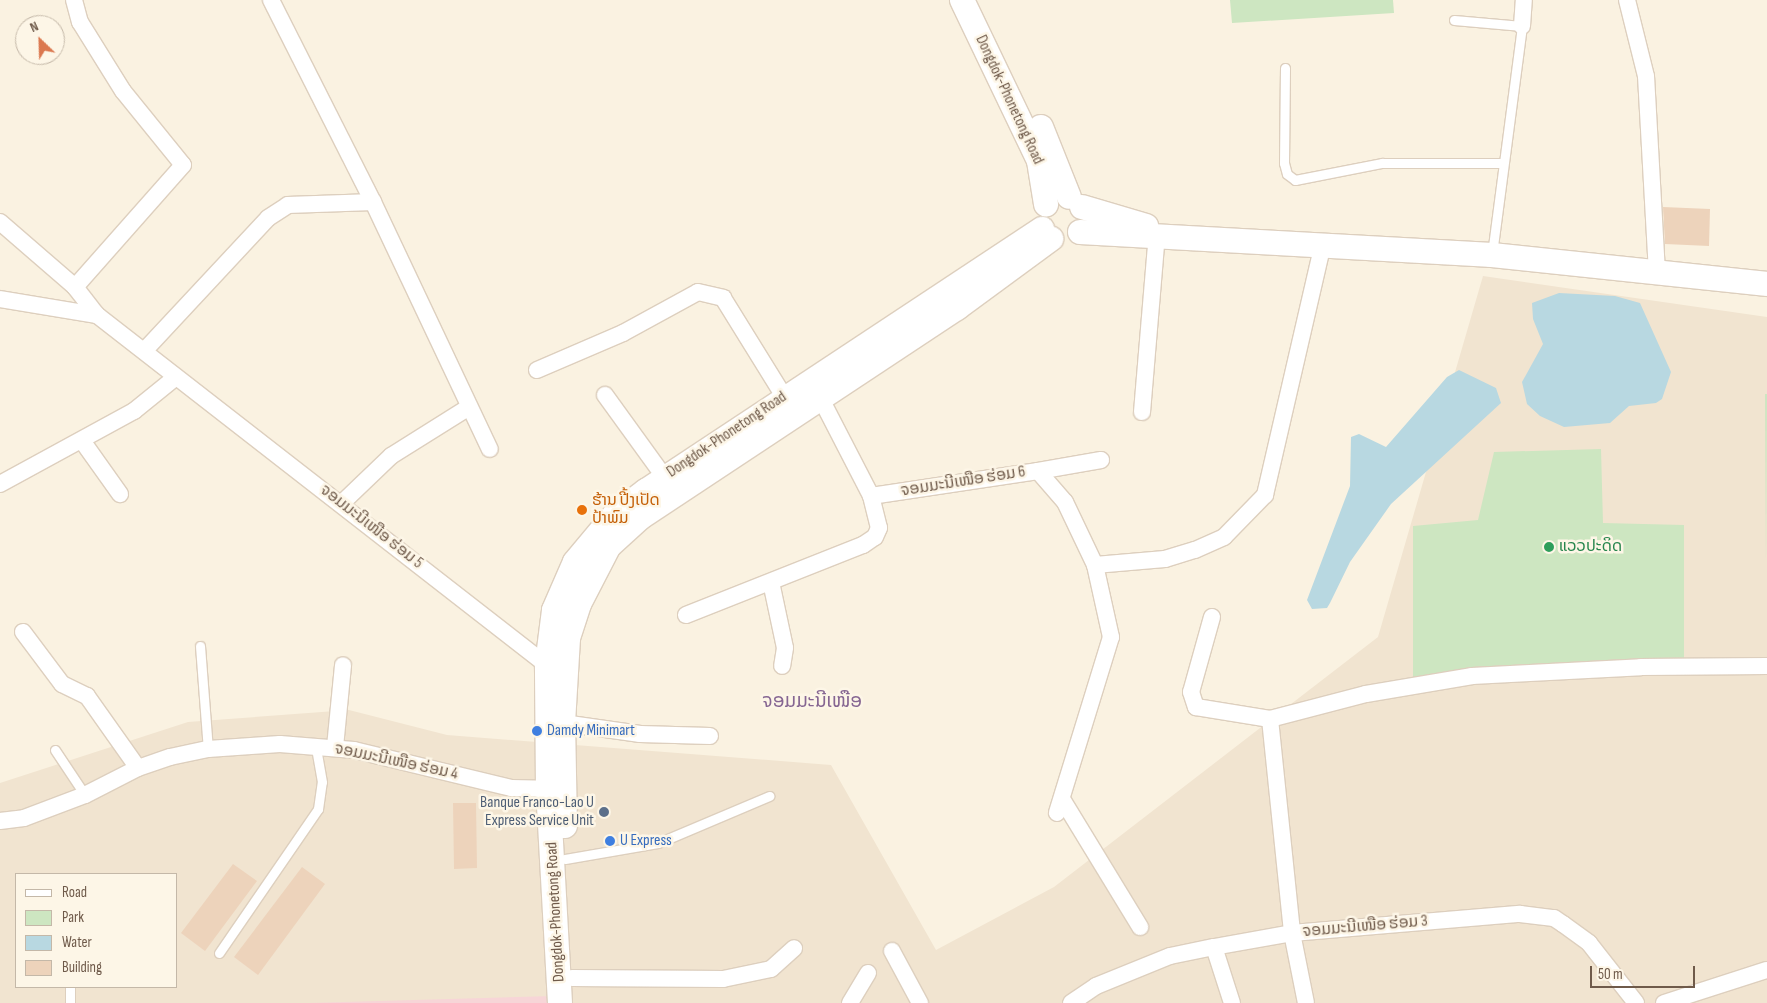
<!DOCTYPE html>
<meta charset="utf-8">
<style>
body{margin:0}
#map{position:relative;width:1767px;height:1003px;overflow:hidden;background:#faf2e1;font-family:"Sofia Sans Condensed","Noto Sans Lao",sans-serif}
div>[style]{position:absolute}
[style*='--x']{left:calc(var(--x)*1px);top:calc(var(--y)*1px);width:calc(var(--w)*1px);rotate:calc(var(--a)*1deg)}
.residential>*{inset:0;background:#f1e4d0}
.medical>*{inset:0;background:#f7d5d7}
.green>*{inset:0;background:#cde6c1}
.water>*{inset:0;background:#b8d8e1}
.building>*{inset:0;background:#edd3bb}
.roads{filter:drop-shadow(1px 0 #ddcfbe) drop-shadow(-1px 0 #ddcfbe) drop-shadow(0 1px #ddcfbe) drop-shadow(0 -1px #ddcfbe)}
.lane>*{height:9px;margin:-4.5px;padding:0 4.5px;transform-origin:4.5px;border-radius:4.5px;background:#fff}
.street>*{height:16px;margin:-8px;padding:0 8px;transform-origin:8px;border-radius:8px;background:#fff}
.secondary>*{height:24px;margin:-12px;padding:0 12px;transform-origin:12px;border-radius:12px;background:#fff}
.dots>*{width:14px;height:14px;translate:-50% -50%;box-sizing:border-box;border:2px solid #fdf6e7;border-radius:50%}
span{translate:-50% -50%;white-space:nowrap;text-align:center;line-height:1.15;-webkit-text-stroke:5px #fdf6e7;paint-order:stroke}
.street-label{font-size:16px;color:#6f5a4a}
.food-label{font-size:16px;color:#c56008}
.left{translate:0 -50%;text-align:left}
.leisure-label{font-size:16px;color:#27864d}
.shop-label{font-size:16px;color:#366cbe}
.service-label{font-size:16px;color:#4e5e75}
.right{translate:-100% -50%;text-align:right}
.quarter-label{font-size:19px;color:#866692}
.legend{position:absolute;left:15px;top:873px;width:162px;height:115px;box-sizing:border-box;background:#fdf6e7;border:1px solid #c4b8a8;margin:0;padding:6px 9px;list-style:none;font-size:15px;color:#6f5a4a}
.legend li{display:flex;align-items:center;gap:10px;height:25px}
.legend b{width:25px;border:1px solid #c4b8a8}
.north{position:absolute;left:15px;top:15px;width:50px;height:50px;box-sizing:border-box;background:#fdf6e7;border:1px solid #c4b8a8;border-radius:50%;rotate:336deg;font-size:14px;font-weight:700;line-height:20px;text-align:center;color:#6f5a4a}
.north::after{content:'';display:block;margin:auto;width:18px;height:22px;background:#db784f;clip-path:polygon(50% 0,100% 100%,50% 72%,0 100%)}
.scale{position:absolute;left:1590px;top:966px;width:105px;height:22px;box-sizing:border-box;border:2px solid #6f5a4a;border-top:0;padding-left:6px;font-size:15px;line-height:18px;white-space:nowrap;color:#6f5a4a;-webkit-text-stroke:4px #fdf6e7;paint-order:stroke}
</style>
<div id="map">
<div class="residential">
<i style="clip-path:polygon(evenodd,1483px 276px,1767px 317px,1767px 1003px,0 1003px,0 783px,188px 722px,349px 710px,447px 735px,831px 765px,936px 950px,1054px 887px,1378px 637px,1483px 276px,16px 874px,176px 874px,176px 987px,16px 987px,16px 874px)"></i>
</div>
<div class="medical">
<i style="clip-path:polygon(554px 996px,554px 1003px,309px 1003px)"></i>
</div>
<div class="green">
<i style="clip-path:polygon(1230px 0,1393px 0,1394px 13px,1232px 23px)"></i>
<i style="clip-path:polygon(1765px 394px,1767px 394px,1766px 561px)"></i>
<i style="clip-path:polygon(1601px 449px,1603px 523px,1684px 525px,1684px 666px,1413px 686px,1413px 526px,1478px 520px,1494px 452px)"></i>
</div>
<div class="water">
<i style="clip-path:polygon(1559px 293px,1615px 296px,1640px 303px,1671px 372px,1662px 399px,1656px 403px,1629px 406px,1610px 423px,1564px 427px,1540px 416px,1527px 404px,1522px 382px,1543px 344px,1533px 319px,1532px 303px)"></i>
<i style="clip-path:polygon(1459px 370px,1496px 388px,1501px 403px,1391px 504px,1350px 562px,1330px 603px,1327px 608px,1312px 609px,1307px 600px,1350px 486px,1351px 437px,1359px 434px,1386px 447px,1447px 377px)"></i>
</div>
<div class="building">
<i style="clip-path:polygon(1663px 207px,1710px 209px,1709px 246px,1665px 244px)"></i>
<i style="clip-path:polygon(453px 803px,476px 803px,477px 868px,454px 869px)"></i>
<i style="clip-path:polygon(233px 864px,257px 881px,205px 951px,181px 933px)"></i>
<i style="clip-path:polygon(302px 867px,325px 884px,258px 975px,234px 957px)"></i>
</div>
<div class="roads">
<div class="lane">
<i style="--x:1454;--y:20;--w:68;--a:5"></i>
<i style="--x:1522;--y:26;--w:230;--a:97.5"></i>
<i style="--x:1285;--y:68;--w:95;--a:90.6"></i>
<i style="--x:1284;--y:163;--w:11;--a:75"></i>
<i style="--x:1287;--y:174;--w:10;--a:37"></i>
<i style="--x:1295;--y:180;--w:89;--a:-11.1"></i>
<i style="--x:1382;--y:163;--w:121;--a:0"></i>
<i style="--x:200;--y:646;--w:103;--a:85.6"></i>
<i style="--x:55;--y:750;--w:54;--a:56.3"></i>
<i style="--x:565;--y:859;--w:94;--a:-9.8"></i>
<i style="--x:658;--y:843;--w:121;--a:-22.9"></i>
<i style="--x:219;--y:953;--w:175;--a:-55.5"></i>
<i style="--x:318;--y:809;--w:27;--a:-82"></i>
<i style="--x:322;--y:782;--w:36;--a:-100"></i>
<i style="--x:70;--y:987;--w:16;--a:90"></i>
</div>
<div class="street">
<i style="--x:74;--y:0;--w:23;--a:75"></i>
<i style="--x:80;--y:22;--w:81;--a:58.1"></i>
<i style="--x:123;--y:91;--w:95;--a:51"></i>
<i style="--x:183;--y:165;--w:163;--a:131.5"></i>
<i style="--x:271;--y:0;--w:226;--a:63.2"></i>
<i style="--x:373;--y:202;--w:273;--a:64.7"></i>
<i style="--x:1627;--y:0;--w:78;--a:76"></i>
<i style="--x:1646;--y:76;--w:198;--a:86.8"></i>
<i style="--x:1522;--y:26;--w:26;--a:-86"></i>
<i style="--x:0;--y:222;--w:99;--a:40.9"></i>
<i style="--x:75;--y:287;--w:36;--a:52"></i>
<i style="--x:97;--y:315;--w:578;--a:37.9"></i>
<i style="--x:0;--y:299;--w:98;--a:9.4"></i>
<i style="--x:145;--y:350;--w:180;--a:-47"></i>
<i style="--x:268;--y:218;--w:24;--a:-33"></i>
<i style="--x:288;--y:205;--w:85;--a:-2"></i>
<i style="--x:537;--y:370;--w:94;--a:-23.3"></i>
<i style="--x:623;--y:333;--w:85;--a:-28.7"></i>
<i style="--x:698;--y:292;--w:26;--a:13"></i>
<i style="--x:723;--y:298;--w:127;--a:58.2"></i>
<i style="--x:605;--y:395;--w:102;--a:54.1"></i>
<i style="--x:820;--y:397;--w:111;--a:62.7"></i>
<i style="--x:871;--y:496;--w:169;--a:-8.5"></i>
<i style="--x:1038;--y:471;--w:41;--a:48.9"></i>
<i style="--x:1065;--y:502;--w:70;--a:64.5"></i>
<i style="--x:1095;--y:565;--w:74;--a:77.5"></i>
<i style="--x:1111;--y:637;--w:184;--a:107.1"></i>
<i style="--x:1142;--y:412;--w:178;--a:-85.2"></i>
<i style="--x:83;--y:442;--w:64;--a:54.6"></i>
<i style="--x:1038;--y:471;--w:64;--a:-9.9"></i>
<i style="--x:0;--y:484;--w:153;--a:-28.6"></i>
<i style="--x:134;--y:411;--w:54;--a:-39"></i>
<i style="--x:342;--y:503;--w:68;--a:-43.8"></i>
<i style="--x:391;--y:456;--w:92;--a:-32.1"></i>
<i style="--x:1095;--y:565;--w:70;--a:-4.9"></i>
<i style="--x:1165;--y:559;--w:31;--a:-17"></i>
<i style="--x:1195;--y:550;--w:32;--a:-24"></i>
<i style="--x:1224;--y:537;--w:59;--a:-45.7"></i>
<i style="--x:1265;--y:495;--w:258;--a:-77"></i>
<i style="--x:771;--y:582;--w:67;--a:78"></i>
<i style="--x:785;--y:648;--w:18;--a:99"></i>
<i style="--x:686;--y:615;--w:190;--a:-21.6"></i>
<i style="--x:863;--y:545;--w:14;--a:-34"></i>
<i style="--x:875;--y:537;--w:10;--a:-66"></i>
<i style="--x:879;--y:528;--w:33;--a:-104"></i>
<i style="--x:1212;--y:617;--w:78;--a:105.6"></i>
<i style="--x:1191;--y:692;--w:16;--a:72"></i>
<i style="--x:1196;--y:707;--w:75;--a:9.2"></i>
<i style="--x:1270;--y:719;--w:99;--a:-14.6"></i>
<i style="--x:1366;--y:694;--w:108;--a:-9.6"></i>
<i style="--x:1472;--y:676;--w:169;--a:-3"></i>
<i style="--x:1641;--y:667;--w:126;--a:-0.5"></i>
<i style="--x:23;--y:632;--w:65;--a:53.1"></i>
<i style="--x:62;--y:684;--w:28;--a:26"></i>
<i style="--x:87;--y:696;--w:88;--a:54.7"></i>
<i style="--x:1270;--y:719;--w:215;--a:84.1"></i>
<i style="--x:1292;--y:933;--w:71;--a:78.7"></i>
<i style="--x:563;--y:723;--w:78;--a:8.1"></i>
<i style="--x:640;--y:734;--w:70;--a:1.6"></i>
<i style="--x:335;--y:747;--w:82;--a:-84.4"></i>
<i style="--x:1062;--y:799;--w:150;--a:58.6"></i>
<i style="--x:0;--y:821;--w:24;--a:-7"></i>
<i style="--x:24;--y:818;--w:65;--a:-20.7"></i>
<i style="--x:85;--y:795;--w:59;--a:-27"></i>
<i style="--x:138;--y:768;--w:34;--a:-19"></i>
<i style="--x:170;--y:757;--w:39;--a:-12"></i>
<i style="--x:208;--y:749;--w:72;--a:-4"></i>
<i style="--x:280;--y:744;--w:74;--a:4.6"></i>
<i style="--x:354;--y:750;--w:162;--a:13.6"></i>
<i style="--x:511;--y:788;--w:47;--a:1.2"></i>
<i style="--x:1214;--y:947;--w:59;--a:72.2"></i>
<i style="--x:892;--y:951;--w:59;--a:61.7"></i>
<i style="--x:572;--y:978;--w:151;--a:0.4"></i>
<i style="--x:723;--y:979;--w:49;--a:-11.8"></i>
<i style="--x:771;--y:969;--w:31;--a:-42"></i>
<i style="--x:850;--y:1003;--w:35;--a:-59"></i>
<i style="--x:1071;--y:1003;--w:30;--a:-34"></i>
<i style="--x:1096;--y:986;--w:80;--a:-22.1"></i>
<i style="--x:1170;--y:956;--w:45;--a:-11.6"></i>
<i style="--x:1214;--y:947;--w:79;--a:-10.2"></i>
<i style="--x:1292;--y:933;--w:229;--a:-4.8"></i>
<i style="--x:1520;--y:914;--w:34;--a:7"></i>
<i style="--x:1554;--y:918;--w:11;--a:34"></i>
<i style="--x:1563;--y:924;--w:32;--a:36"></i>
<i style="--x:1589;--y:943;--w:76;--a:51.9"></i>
<i style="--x:1664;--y:1003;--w:108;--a:-17.8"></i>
</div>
<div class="secondary">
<i style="--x:962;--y:0;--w:178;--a:64.4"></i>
<i style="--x:1039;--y:161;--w:44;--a:80.8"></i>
<i style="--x:1041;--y:127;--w:75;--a:68.2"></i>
<i style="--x:1082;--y:207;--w:67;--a:16.5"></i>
<i style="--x:1080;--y:232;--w:413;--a:3.2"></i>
<i style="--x:1492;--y:255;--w:277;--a:6"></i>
<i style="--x:565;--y:826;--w:103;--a:-91.1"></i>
<i style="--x:563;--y:723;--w:85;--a:-86.6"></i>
<i style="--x:568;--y:638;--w:36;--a:-72"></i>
<i style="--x:579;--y:604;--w:65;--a:-62.7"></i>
<i style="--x:609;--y:546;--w:43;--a:-42.2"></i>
<i style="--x:641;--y:517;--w:379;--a:-33.5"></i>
<i style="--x:957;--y:308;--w:117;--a:-36.3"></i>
<i style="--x:560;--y:1003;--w:215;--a:-93.2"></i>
<i style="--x:548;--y:788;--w:123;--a:-90.5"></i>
<i style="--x:547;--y:665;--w:55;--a:-82.7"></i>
<i style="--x:554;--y:610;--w:52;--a:-66.4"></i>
<i style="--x:575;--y:562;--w:62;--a:-50.2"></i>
<i style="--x:615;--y:514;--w:39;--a:-37"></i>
<i style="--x:646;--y:491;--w:475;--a:-33.5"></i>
</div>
</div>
<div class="dots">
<i style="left:582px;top:510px;background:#e8710a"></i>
<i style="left:1549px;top:547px;background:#2e9e5b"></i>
<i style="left:537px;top:731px;background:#3f7fe0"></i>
<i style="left:604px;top:812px;background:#5c6f8a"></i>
<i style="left:610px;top:841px;background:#3f7fe0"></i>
</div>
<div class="street-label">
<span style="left:1009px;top:100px;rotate:65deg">Dongdok-Phonetong Road</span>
<span style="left:727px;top:435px;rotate:-34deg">Dongdok-Phonetong Road</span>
<span style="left:963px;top:482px;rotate:-9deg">ຈອມມະນີເໜືອ ຮ່ອມ 6</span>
<span style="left:371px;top:527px;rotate:38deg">ຈອມມະນີເໜືອ ຮ່ອມ 5</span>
<span style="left:396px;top:762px;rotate:12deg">ຈອມມະນີເໜືອ ຮ່ອມ 4</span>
<span style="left:556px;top:912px;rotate:-93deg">Dongdok-Phonetong Road</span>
<span style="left:1365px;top:927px;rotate:-5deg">ຈອມມະນີເໜືອ ຮ່ອມ 3</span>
</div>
<div class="food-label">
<span class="left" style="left:592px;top:510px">ຮ້ານ ປີ້ງເປັດ<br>ປ້າພົມ</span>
</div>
<div class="leisure-label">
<span class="left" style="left:1559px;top:547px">ແວວປະດິດ</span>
</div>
<div class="shop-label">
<span class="left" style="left:547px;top:731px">Damdy Minimart</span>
<span class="left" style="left:620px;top:841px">U Express</span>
</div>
<div class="service-label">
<span class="right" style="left:594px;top:812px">Banque Franco-Lao U<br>Express Service Unit</span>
</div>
<div class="quarter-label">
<span style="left:812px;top:702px">ຈອມມະນີເໜືອ</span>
</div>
<ul class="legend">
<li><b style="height:6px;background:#fff"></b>Road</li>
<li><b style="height:14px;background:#cde6c1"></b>Park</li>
<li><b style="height:14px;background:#b8d8e1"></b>Water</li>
<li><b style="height:14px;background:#edd3bb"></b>Building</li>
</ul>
<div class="north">N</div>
<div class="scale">50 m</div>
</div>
